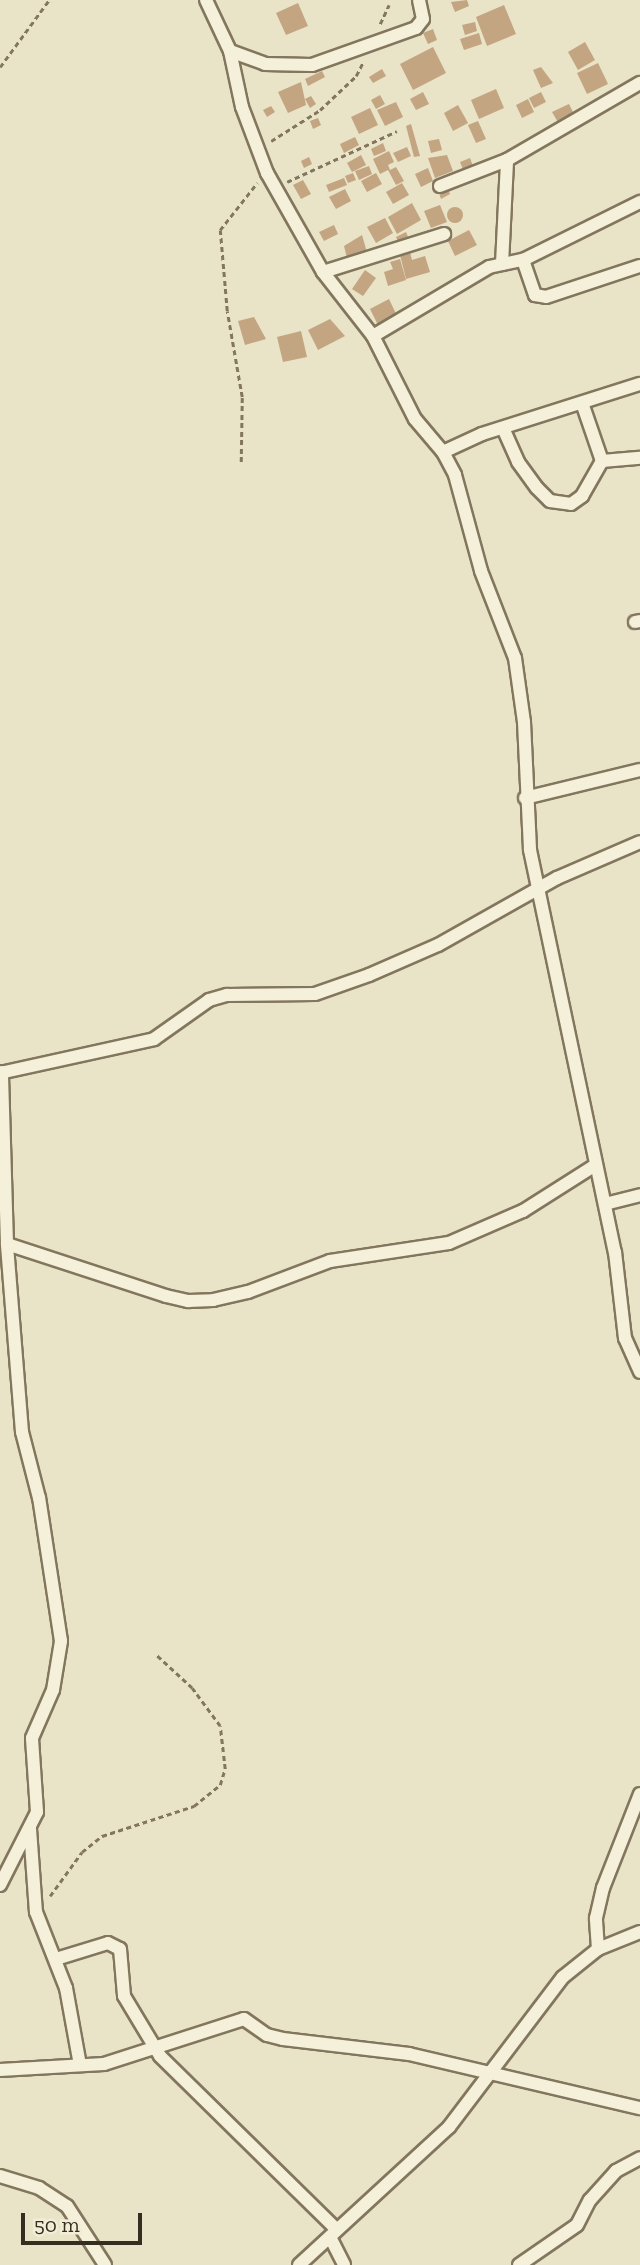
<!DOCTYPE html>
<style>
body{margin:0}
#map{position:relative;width:640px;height:2265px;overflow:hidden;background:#e9e3c7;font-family:"Zilla Slab",serif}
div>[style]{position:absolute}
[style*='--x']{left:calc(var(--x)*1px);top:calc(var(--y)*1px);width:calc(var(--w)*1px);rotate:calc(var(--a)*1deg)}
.building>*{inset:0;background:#c3a581}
.round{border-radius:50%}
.path>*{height:2.5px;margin-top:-1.25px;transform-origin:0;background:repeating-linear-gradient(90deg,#83765e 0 5px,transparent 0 8.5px)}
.roads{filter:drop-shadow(2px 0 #83765e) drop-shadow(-2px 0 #83765e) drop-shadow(0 2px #83765e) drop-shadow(0 -2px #83765e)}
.street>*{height:12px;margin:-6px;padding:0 6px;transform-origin:6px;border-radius:6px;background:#f5f0d9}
span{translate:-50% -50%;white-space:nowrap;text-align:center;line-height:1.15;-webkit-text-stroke:5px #f2edd6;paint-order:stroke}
.scale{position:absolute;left:21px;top:2213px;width:121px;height:32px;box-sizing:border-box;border:4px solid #352d20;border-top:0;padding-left:9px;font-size:21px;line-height:24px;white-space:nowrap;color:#352d20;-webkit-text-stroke:5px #f2edd6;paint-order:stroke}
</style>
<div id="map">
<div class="building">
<i style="clip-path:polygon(467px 0,469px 6px,455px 12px,451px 2px)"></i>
<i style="clip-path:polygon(298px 3px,308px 26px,286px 35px,276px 13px)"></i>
<i style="clip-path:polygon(504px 5px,516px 34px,487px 46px,476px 17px)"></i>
<i style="clip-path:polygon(475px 22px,477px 31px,465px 35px,462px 25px)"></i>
<i style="clip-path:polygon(433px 29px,437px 40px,428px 44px,423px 33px)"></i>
<i style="clip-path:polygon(479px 33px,482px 44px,464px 50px,460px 39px)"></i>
<i style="clip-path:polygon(585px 42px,595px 60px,578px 70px,568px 52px)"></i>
<i style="clip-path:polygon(433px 47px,446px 73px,413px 90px,400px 64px)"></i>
<i style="clip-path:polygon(598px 63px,608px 84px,587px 94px,577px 73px)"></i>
<i style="clip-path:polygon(541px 67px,553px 83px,541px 88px,533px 70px)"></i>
<i style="clip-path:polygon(382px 69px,386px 76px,373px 83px,369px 77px)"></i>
<i style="clip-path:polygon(322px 71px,325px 77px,308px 86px,305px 79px)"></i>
<i style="clip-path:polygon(301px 82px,306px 105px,288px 113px,278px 92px)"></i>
<i style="clip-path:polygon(496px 89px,504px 108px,479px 119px,471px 100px)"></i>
<i style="clip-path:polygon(423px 92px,429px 104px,416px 110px,410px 99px)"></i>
<i style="clip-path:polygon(541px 92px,546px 102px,534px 108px,529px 98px)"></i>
<i style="clip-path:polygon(380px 95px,385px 104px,376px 109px,371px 100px)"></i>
<i style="clip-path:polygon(311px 96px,316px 104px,310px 108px,305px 99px)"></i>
<i style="clip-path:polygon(528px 99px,534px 112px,522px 118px,516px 105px)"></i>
<i style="clip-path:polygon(396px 102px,403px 117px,385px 126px,377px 110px)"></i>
<i style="clip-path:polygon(569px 104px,575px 116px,559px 124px,552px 112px)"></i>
<i style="clip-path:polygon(458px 105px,468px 123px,453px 131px,444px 113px)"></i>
<i style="clip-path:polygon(271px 106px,275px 112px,267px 117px,263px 110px)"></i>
<i style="clip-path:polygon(370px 108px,378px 125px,359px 134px,351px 117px)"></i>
<i style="clip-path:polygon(318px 118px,321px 125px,313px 129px,310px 121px)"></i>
<i style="clip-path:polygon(478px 121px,486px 139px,476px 143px,468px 125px)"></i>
<i style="clip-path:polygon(411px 124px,420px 156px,414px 157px,406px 126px)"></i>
<i style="clip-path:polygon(355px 137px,359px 145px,344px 153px,340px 144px)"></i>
<i style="clip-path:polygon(439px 139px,442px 150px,431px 153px,428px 141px)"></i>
<i style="clip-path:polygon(383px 143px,386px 151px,374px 156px,371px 149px)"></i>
<i style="clip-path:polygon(407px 147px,411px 156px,398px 162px,393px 153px)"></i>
<i style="clip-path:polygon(389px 151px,394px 162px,388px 165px,390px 170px,396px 167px,404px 181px,396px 185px,388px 170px,380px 174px,373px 159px)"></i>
<i style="clip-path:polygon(361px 155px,366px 165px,352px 172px,347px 163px)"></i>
<i style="clip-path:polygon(447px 155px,453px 171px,435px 178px,428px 158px)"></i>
<i style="clip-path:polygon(309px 157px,312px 164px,304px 168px,301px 161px)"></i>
<i style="clip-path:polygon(470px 158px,474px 169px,464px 172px,460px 162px)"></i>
<i style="clip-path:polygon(369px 166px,372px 174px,359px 180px,355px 171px)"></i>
<i style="clip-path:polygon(428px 168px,433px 181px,421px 187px,415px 174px)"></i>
<i style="clip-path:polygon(353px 173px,356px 180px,348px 183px,345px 176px)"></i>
<i style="clip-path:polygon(376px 173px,382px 184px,367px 192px,361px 181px)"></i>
<i style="clip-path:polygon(344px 178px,347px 185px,329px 192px,326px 185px)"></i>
<i style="clip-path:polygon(303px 180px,311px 194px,301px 199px,293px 185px)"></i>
<i style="clip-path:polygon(402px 183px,409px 195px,393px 204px,386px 192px)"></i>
<i style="clip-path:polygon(345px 189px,351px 201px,336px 209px,329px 197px)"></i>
<i style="clip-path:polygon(448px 189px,450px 194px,441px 199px,439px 193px)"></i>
<i style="clip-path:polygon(412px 203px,421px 220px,397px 234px,388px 217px)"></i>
<i style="clip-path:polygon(440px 205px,447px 222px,431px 228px,424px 211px)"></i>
<i class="round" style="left:447px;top:207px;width:16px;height:16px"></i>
<i style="clip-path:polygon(385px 218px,393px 233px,376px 243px,367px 227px)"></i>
<i style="clip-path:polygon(334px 225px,338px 234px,324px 241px,319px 232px)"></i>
<i style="clip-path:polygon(469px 230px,477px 245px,455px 256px,448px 241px)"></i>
<i style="clip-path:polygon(406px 232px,410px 242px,400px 246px,396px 237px)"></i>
<i style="clip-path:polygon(362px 235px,368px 256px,348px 262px,344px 246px)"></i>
<i style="clip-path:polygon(410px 252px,412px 260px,425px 256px,430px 272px,406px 279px,400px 255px)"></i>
<i style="clip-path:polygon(400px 259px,406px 280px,388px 286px,384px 272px,393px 269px,390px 262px)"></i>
<i style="clip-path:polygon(365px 270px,376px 278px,363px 296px,352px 289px)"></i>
<i style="clip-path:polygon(389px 299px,398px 318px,379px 327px,370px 309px)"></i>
<i style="clip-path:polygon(254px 317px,266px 339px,245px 345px,238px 321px)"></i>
<i style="clip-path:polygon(330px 319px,345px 336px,318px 350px,308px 330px)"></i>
<i style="clip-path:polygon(301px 331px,307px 357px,283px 362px,277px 337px)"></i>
</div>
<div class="path">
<i style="--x:380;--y:24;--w:21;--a:-65"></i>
<i style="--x:0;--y:67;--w:83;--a:-53.8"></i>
<i style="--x:271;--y:141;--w:58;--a:-32.3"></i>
<i style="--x:320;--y:110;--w:50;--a:-43.4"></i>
<i style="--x:356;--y:76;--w:16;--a:-63"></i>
<i style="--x:287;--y:182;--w:121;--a:-24.9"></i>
<i style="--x:241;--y:462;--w:65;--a:-89.1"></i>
<i style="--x:242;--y:397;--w:87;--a:-99.9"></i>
<i style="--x:227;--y:311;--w:81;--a:-94.9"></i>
<i style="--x:220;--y:230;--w:60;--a:-51.8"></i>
<i style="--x:50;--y:1896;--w:54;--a:-54"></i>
<i style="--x:82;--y:1852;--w:26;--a:-39"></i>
<i style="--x:102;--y:1836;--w:97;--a:-18.1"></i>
<i style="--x:194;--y:1806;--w:33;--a:-39"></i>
<i style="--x:220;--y:1785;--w:17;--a:-73"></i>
<i style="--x:225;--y:1769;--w:43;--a:-96.6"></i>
<i style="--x:220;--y:1726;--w:47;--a:-126.4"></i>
<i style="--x:192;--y:1688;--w:49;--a:-137.5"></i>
</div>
<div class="roads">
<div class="street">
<i style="--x:206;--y:0;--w:56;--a:64.8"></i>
<i style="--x:230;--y:51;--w:57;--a:77.9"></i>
<i style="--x:242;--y:107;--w:71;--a:69.3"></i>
<i style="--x:267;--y:173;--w:114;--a:60.5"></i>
<i style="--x:323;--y:272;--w:81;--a:52"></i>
<i style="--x:373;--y:336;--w:93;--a:63.2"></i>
<i style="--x:415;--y:419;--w:43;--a:49.7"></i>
<i style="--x:443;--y:452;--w:26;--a:62"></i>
<i style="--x:455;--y:475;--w:99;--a:74.8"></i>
<i style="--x:481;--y:571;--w:93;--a:68.7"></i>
<i style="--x:515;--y:658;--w:65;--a:82"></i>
<i style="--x:524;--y:722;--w:128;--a:87.3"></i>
<i style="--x:530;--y:850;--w:411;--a:78.1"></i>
<i style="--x:615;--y:1252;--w:87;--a:83.4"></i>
<i style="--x:625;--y:1338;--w:37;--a:66"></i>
<i style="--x:230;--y:51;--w:37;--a:20"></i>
<i style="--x:265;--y:64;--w:47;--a:1.2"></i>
<i style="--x:312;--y:65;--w:110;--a:-19.6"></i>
<i style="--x:416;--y:28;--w:11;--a:-52"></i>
<i style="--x:423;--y:19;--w:19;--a:-102"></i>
<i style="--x:440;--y:186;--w:72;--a:-21.2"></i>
<i style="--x:507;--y:160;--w:154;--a:-30.1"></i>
<i style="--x:523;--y:260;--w:37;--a:71"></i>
<i style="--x:535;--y:295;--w:11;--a:10"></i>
<i style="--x:546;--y:297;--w:99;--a:-18.3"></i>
<i style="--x:502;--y:264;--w:104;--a:-87.2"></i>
<i style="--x:323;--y:272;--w:127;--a:-17.4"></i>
<i style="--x:373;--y:336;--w:135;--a:-30.7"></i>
<i style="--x:489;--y:267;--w:35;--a:-12"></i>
<i style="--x:523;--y:260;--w:131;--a:-26.4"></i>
<i style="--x:503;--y:428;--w:37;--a:66"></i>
<i style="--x:518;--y:462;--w:32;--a:54"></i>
<i style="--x:537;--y:488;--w:18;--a:45"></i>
<i style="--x:550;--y:501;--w:21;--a:8"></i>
<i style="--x:571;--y:504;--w:14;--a:-36"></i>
<i style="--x:582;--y:496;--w:40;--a:-60.3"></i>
<i style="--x:602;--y:461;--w:61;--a:-109"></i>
<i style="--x:443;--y:452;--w:43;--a:-24.8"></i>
<i style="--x:482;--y:434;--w:166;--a:-17.6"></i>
<i style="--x:602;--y:461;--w:38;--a:-5"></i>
<i style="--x:635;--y:622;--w:5;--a:-11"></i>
<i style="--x:525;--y:798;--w:118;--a:-13.7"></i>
<i style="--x:0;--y:1073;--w:158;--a:-12.4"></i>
<i style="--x:154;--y:1039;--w:67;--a:-35.3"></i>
<i style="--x:209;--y:1000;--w:19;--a:-16"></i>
<i style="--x:227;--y:995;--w:88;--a:-0.7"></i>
<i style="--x:315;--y:994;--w:57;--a:-19.4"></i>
<i style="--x:369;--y:975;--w:75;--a:-23.5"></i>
<i style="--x:438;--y:945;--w:137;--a:-29.4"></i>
<i style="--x:557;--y:878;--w:90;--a:-23.4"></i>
<i style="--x:605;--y:1204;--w:36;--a:-14"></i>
<i style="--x:7;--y:1244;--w:167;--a:18.1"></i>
<i style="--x:166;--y:1296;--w:23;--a:13"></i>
<i style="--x:188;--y:1301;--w:25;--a:-2"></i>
<i style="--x:213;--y:1300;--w:36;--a:-13"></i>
<i style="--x:248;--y:1292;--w:88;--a:-20.7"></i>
<i style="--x:330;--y:1261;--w:120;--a:-8.6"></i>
<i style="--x:449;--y:1243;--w:81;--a:-23.4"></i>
<i style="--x:523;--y:1211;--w:84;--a:-32.4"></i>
<i style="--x:30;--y:1829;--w:83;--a:85.9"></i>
<i style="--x:36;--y:1912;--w:82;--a:68.5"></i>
<i style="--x:66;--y:1988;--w:78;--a:79.7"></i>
<i style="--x:0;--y:1885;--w:82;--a:-63.1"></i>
<i style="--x:37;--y:1812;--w:74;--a:-93.9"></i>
<i style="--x:32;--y:1738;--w:52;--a:-66.4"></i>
<i style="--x:53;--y:1690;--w:50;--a:-80.7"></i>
<i style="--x:61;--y:1641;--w:145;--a:-98.7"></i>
<i style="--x:39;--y:1498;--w:68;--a:-104.4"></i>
<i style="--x:22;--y:1432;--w:189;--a:-94.6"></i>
<i style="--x:7;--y:1244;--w:172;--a:-91.7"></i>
<i style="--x:598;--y:1949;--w:31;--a:-94"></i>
<i style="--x:596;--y:1918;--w:31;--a:-77"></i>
<i style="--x:603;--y:1888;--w:101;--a:-68.5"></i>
<i style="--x:56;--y:1959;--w:54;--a:-17.1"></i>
<i style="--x:108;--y:1943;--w:13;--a:27"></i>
<i style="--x:120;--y:1949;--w:47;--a:85.1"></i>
<i style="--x:124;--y:1996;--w:70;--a:59"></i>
<i style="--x:160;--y:2056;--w:248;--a:44.5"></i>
<i style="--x:0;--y:2070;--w:104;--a:-3.3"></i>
<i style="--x:104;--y:2064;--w:147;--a:-17.8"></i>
<i style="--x:244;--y:2019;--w:28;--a:35"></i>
<i style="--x:267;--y:2035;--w:16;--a:14"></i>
<i style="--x:283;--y:2039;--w:127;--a:6.8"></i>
<i style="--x:409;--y:2054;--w:237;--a:13.2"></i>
<i style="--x:0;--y:2176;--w:41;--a:17.1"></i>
<i style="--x:39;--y:2188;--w:33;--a:33"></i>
<i style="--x:67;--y:2206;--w:70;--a:57.2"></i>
<i style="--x:330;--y:2237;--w:31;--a:63"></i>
<i style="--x:299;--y:2265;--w:204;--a:-42.6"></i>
<i style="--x:449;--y:2127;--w:188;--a:-52.8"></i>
<i style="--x:563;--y:1977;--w:45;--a:-38.7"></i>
<i style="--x:598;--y:1949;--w:45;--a:-22"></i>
<i style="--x:519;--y:2265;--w:70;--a:-34.6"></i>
<i style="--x:577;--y:2225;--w:28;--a:-63"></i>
<i style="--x:590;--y:2200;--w:39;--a:-48"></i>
<i style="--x:616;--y:2171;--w:27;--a:-28"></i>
</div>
</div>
<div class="scale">50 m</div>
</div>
